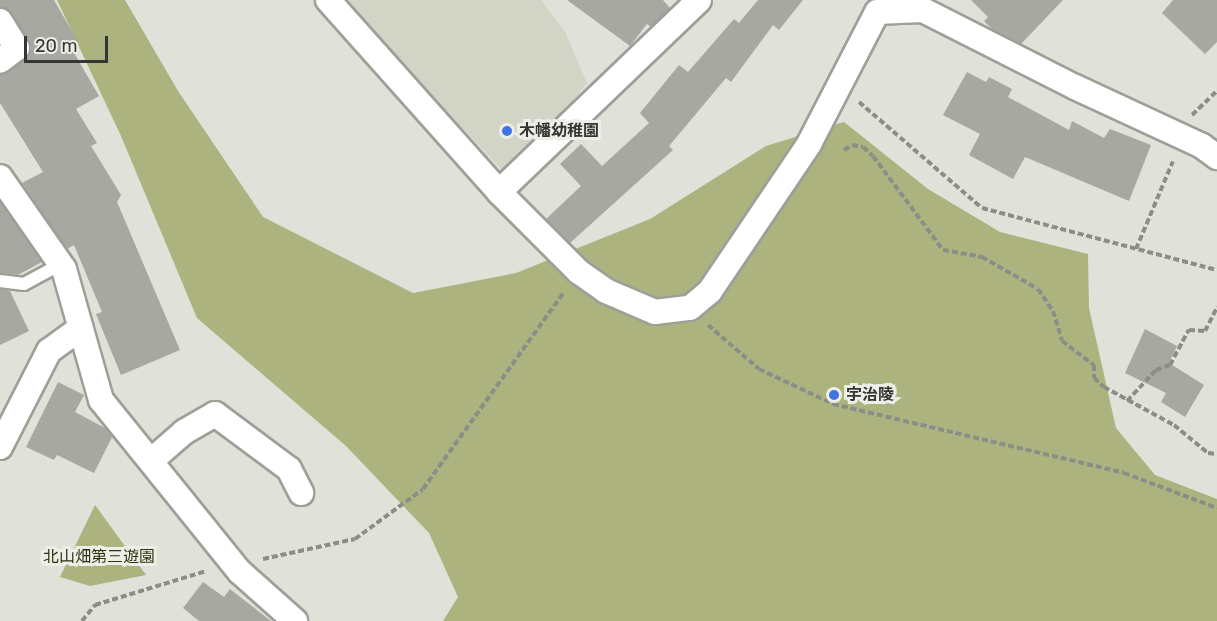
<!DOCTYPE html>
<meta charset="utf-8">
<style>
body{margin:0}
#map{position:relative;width:1217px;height:621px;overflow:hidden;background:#e0e1d9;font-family:Rubik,"Noto Sans JP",sans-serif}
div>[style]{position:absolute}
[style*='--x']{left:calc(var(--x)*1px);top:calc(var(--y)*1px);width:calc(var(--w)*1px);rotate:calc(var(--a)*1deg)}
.built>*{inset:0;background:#d2d4c6}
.green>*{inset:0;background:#adb37e}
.building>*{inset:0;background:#a7a8a1}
.path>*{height:4px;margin-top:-2px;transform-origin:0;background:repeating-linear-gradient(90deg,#8c8d87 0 6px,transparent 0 9px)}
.roads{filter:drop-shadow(2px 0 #9e9f98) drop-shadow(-2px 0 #9e9f98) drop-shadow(0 2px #9e9f98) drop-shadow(0 -2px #9e9f98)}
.lane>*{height:12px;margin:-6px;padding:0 6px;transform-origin:6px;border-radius:6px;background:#fff}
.street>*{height:24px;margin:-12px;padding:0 12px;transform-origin:12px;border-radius:12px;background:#fff}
.dots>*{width:16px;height:16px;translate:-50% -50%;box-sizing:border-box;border:3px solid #edeee7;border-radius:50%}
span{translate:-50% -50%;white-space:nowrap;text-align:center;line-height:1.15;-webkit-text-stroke:6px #edeee7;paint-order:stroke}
.poi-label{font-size:16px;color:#353633;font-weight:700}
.left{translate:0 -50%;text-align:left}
.park-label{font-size:16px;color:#2f320f}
.scale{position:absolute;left:24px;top:36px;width:84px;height:27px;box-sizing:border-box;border:3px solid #353633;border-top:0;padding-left:8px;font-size:18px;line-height:21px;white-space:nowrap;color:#353633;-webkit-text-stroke:4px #edeee7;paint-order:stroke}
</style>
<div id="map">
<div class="built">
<i style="clip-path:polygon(341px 0,541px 0,565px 32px,587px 83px,512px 180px)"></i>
</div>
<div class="green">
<i style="clip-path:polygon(57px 0,125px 0,178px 91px,263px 217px,413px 293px,516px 273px,650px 219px,766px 146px,844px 122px,928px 189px,1000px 232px,1088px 254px,1089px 308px,1116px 428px,1155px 475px,1217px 499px,1217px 621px,443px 621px,458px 597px,429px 533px,346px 446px,197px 318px,121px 136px)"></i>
<i style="clip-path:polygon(95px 505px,146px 575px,90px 586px,60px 577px)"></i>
</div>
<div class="building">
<i style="clip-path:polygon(0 0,54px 0,77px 40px,69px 44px,99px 96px,76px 109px,97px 143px,91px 146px,121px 195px,117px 202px,180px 350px,121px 375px,96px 314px,102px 312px,74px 245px,67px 249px,22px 183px,43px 172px,0 103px,0 75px,26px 59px,31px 46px,12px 13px,0 7px)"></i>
<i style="clip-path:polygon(567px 0,663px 0,670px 8px,651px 27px,647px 24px,630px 46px)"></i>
<i style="clip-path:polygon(758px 0,803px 0,779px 30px,773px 25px,731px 82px,726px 78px,669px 146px,673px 150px,570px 243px,546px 219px,581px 186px,560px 164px,581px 144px,602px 166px,649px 123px,640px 113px,679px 65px,688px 72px,734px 19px,739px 23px)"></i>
<i style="clip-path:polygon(971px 0,1063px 0,1021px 44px,993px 30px,984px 21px,988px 17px)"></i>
<i style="clip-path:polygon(1173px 0,1217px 0,1217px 42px,1205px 54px,1162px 13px)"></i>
<i style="clip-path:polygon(967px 72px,986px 82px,989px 77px,1012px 89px,1008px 97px,1069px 130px,1072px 121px,1104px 138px,1110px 129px,1151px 145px,1129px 201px,1025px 157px,1013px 179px,969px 155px,980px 134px,943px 115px)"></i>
<i style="clip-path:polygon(0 202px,42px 262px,18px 275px,0 273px)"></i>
<i style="clip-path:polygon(0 289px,10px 291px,29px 331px,0 345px)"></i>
<i style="clip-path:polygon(1145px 329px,1177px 346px,1169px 363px,1204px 385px,1185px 417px,1161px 402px,1166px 393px,1125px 373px)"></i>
<i style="clip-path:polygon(58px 382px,84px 395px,75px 412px,105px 428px,112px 437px,94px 473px,57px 455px,54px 460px,26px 447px)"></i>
<i style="clip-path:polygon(203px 582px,224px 597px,230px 589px,271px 621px,199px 621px,183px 608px)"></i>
</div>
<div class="path">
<i style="--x:859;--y:102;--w:162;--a:40.8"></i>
<i style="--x:982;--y:208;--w:243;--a:14.8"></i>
<i style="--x:1192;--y:115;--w:35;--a:-44"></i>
<i style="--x:844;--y:150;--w:9;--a:-32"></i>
<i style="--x:852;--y:145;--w:11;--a:10"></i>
<i style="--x:863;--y:147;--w:13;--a:42"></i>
<i style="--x:873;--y:156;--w:117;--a:53.3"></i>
<i style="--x:943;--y:250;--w:40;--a:10"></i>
<i style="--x:982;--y:257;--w:64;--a:29.7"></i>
<i style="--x:1038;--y:289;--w:27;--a:56"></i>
<i style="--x:1053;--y:311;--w:31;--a:73"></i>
<i style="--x:1062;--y:341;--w:40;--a:37"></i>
<i style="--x:1094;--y:365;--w:13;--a:90"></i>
<i style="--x:1094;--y:378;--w:13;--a:42"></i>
<i style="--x:1104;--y:387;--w:80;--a:28.5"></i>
<i style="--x:1174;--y:425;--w:44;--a:39.5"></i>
<i style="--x:1208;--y:453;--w:9;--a:6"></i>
<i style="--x:1136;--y:249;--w:95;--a:-67.2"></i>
<i style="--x:708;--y:325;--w:67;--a:40.8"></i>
<i style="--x:759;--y:369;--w:82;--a:25.3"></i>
<i style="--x:833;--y:404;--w:299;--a:13.3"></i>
<i style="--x:1124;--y:473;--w:99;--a:20.6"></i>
<i style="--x:1127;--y:401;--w:42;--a:-46.9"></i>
<i style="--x:1156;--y:370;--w:15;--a:-20"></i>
<i style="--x:1170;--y:365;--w:40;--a:-62"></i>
<i style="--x:1189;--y:330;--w:16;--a:4"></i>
<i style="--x:1205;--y:331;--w:27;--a:-63"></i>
<i style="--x:263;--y:559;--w:94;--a:-12.3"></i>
<i style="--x:355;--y:539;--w:84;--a:-36.3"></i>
<i style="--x:423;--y:489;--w:242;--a:-54.4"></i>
<i style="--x:82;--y:621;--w:21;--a:-51"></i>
<i style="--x:95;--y:605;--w:116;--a:-17"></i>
</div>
<div class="roads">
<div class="lane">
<i style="--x:0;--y:281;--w:24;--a:7"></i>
<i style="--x:24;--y:284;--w:42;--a:-28.4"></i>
</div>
<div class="street">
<i style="--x:328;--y:0;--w:257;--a:48.3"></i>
<i style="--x:499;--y:192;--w:113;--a:45"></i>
<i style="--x:579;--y:272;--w:33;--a:35"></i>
<i style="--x:606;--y:291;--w:53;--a:23.2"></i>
<i style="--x:655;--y:312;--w:35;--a:-7"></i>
<i style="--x:690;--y:308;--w:26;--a:-40"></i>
<i style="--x:710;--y:291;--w:177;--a:-56"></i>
<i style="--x:809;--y:144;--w:148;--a:-62.7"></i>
<i style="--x:877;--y:12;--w:46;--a:-2.5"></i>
<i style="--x:923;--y:10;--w:170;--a:26.9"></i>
<i style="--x:1075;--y:87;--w:140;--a:24.9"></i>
<i style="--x:1202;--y:146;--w:19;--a:36"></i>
<i style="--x:0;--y:21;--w:32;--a:58"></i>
<i style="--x:17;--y:48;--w:21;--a:143"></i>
<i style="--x:0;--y:177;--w:112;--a:55.2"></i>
<i style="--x:64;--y:269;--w:136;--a:74.2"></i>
<i style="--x:101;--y:400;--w:221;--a:51.1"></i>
<i style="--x:240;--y:572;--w:74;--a:41.7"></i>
<i style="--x:499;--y:192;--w:277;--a:-43.8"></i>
<i style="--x:0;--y:447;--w:108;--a:-63"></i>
<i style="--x:49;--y:351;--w:39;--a:-36"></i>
<i style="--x:152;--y:460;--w:43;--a:-41.2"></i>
<i style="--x:184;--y:432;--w:36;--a:-30"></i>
<i style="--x:215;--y:414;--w:92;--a:36.6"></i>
<i style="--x:289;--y:469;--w:27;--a:63"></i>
</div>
</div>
<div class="dots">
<i style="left:507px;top:131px;background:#4173e4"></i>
<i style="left:834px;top:395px;background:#4173e4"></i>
</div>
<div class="poi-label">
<span class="left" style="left:519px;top:131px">木幡幼稚園</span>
<span class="left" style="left:846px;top:395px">宇治陵</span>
</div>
<div class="park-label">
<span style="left:99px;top:557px">北山畑第三遊園</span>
</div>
<div class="scale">20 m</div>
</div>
